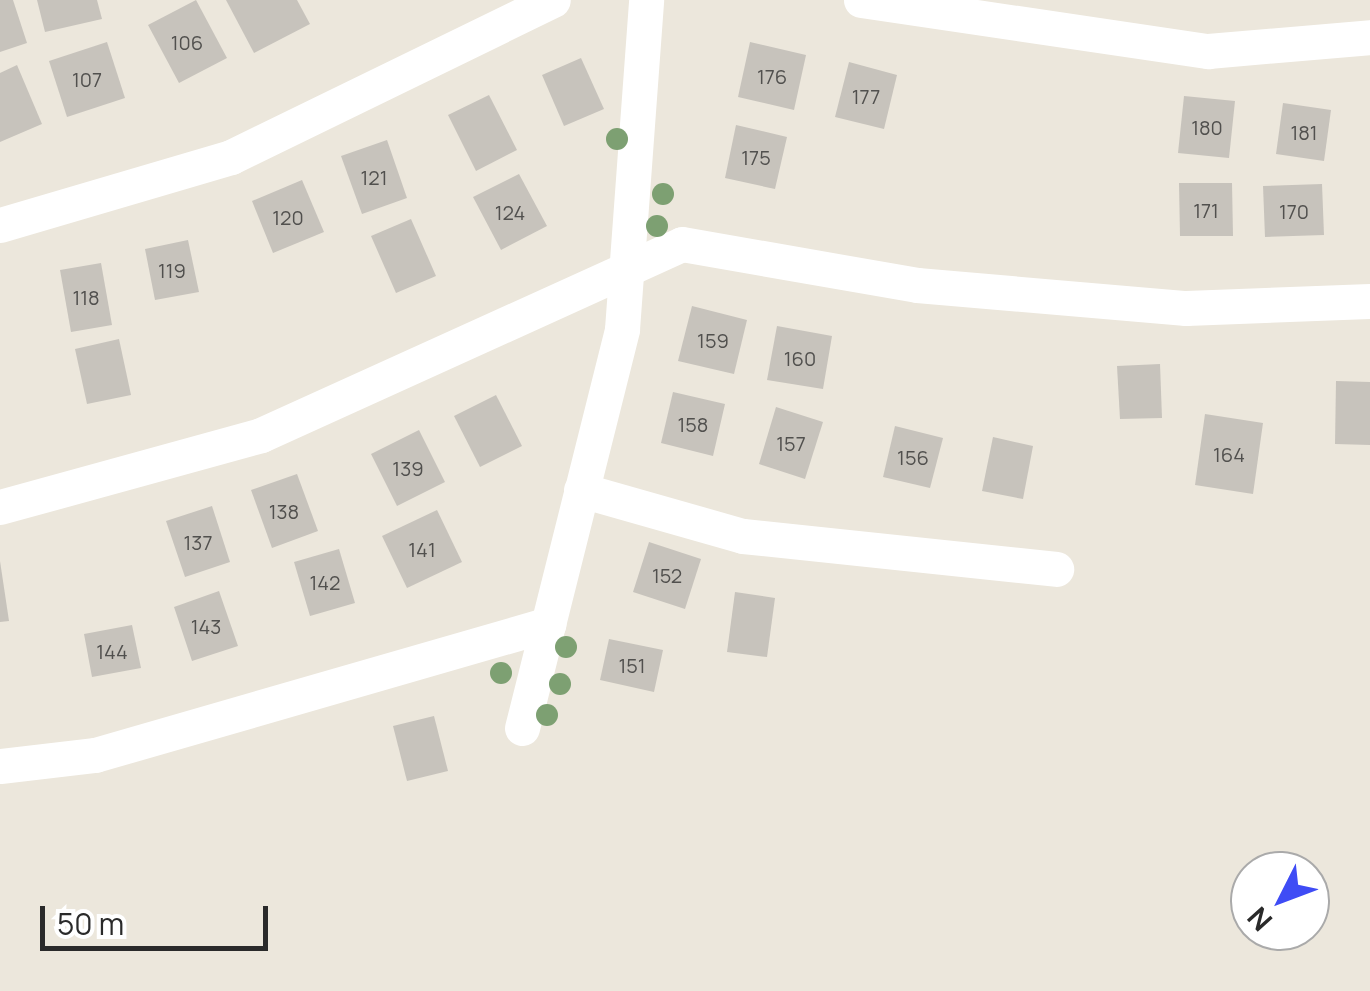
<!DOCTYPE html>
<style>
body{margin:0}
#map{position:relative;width:1370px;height:991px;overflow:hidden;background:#ece7dc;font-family:Manrope,sans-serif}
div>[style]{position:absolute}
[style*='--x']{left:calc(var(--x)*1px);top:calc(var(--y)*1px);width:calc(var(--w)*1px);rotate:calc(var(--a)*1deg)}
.building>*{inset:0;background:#c7c3bc}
.minor>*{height:35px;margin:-17.5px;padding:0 17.5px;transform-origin:17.5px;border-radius:17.5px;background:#fff}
.trees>*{width:22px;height:22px;margin:-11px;border-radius:50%;background:#7da072}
span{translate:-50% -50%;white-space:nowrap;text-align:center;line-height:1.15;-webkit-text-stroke:9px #fff;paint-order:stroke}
.number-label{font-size:20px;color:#51504e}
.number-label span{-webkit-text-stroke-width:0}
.north{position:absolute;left:1230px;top:851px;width:100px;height:100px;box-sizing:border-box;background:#fff;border:2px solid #aaa;border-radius:50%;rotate:228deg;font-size:28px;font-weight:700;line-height:40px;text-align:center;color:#2a2a2a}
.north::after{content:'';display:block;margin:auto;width:35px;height:45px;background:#3f4cf5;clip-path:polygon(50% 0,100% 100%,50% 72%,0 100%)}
.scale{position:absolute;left:40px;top:906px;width:228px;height:45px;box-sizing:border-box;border:5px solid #2a2a2a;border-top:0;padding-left:12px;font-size:30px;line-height:35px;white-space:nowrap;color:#2a2a2a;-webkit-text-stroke:8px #fff;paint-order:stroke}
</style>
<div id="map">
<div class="building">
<i style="clip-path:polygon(0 0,13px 0,27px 43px,0 52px)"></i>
<i style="clip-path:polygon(37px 0,97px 0,102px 19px,45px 32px)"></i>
<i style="clip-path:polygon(196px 0,227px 58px,179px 83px,148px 25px)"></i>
<i style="clip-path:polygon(226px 0,297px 0,310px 24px,254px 53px)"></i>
<i style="clip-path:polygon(107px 42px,125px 98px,67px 117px,49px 61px)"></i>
<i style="clip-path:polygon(750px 42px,806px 55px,794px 110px,738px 97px)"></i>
<i style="clip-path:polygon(581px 58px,604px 109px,564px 126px,542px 75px)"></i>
<i style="clip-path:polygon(849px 62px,897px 75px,884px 129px,835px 117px)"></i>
<i style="clip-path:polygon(17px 65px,42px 124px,0 142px,0 73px)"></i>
<i style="clip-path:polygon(489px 95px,517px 150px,476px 171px,448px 115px)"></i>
<i style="clip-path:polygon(1184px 96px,1235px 101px,1229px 158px,1178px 153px)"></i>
<i style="clip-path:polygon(1283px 103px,1331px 110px,1324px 161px,1276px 154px)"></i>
<i style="clip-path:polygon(736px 125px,787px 137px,775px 189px,725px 178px)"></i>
<i style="clip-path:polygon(387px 140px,407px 198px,362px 214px,341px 156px)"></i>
<i style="clip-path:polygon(519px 174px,547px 226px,501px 250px,473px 197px)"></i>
<i style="clip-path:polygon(302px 180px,324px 232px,273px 253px,252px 201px)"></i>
<i style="clip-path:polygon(1179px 183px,1232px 183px,1233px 236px,1180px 236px)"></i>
<i style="clip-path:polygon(1322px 184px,1324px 235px,1265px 237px,1263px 186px)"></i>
<i style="clip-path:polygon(411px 219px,436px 276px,396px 293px,371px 236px)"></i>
<i style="clip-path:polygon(188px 240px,199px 292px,155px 300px,145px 249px)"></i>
<i style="clip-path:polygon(101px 263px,112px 325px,71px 332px,60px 270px)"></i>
<i style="clip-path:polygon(692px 306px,747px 320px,734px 374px,678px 361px)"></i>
<i style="clip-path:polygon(777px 326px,832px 336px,823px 389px,767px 380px)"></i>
<i style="clip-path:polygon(119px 339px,131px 395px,87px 404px,75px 349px)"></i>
<i style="clip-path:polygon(1160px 364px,1162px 418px,1120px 419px,1117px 366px)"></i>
<i style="clip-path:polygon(1336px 381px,1370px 382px,1370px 445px,1335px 444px)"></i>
<i style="clip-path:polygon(673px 392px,725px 404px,713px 456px,661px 443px)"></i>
<i style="clip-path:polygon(496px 395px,522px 446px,480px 467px,454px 416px)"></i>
<i style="clip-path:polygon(776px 407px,823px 422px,805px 479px,759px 464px)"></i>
<i style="clip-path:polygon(1205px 414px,1263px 423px,1253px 494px,1195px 485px)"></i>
<i style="clip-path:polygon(895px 426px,943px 438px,930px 488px,883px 477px)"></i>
<i style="clip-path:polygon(419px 430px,445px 482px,397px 506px,371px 454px)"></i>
<i style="clip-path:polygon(993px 437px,1033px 446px,1023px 499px,982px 491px)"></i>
<i style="clip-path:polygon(297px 474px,318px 531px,272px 548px,251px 490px)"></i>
<i style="clip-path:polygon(212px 506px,230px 562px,185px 577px,166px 521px)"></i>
<i style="clip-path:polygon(437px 510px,462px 562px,407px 588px,382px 536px)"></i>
<i style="clip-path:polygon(649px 542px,701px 559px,685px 609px,633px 592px)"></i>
<i style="clip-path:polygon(339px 549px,355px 603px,310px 616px,294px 562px)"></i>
<i style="clip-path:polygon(0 561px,9px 621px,0 622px)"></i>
<i style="clip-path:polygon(219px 591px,238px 646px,192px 661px,174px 607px)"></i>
<i style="clip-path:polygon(735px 592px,775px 598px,767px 657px,727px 652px)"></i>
<i style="clip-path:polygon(132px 625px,141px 668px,92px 677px,84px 634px)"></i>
<i style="clip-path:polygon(609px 639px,663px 650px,654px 692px,600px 680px)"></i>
<i style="clip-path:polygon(434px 716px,448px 771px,407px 781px,393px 726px)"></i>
</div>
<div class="minor">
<i style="--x:861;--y:0;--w:351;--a:8.4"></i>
<i style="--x:1208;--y:51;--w:163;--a:-4.9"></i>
<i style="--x:0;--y:225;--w:241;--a:-16.4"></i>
<i style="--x:231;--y:157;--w:358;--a:-26"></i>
<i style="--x:581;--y:490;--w:168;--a:15.9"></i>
<i style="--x:743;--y:536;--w:315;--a:6"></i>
<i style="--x:0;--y:507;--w:271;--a:-15.4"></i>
<i style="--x:261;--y:435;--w:462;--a:-24.4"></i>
<i style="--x:682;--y:244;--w:239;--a:9.9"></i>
<i style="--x:917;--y:285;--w:270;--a:4.9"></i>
<i style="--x:1186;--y:308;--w:184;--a:-2.2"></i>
<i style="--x:522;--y:728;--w:411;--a:-75.9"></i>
<i style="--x:622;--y:329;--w:330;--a:-85.8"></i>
<i style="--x:0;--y:766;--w:96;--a:-6.6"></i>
<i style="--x:95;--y:755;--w:472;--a:-16.1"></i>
</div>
<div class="trees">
<i style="left:617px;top:139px"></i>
<i style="left:663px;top:194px"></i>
<i style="left:657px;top:226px"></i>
<i style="left:566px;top:647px"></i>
<i style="left:501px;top:673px"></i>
<i style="left:560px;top:684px"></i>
<i style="left:547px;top:715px"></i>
</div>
<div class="number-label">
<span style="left:187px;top:42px">106</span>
<span style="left:772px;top:76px">176</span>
<span style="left:87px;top:79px">107</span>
<span style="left:866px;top:96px">177</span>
<span style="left:1207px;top:127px">180</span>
<span style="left:1304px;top:132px">181</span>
<span style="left:756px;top:157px">175</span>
<span style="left:374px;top:177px">121</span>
<span style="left:1206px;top:210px">171</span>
<span style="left:1294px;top:211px">170</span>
<span style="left:510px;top:212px">124</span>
<span style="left:288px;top:217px">120</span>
<span style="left:172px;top:270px">119</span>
<span style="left:86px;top:297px">118</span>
<span style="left:713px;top:340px">159</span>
<span style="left:800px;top:358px">160</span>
<span style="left:693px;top:424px">158</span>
<span style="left:791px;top:443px">157</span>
<span style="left:1229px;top:454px">164</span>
<span style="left:913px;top:457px">156</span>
<span style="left:408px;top:468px">139</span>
<span style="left:284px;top:511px">138</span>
<span style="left:198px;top:542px">137</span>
<span style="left:422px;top:549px">141</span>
<span style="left:667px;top:575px">152</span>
<span style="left:325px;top:582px">142</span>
<span style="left:206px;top:626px">143</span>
<span style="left:112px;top:651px">144</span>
<span style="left:632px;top:665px">151</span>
</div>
<div class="north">N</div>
<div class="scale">50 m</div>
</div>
